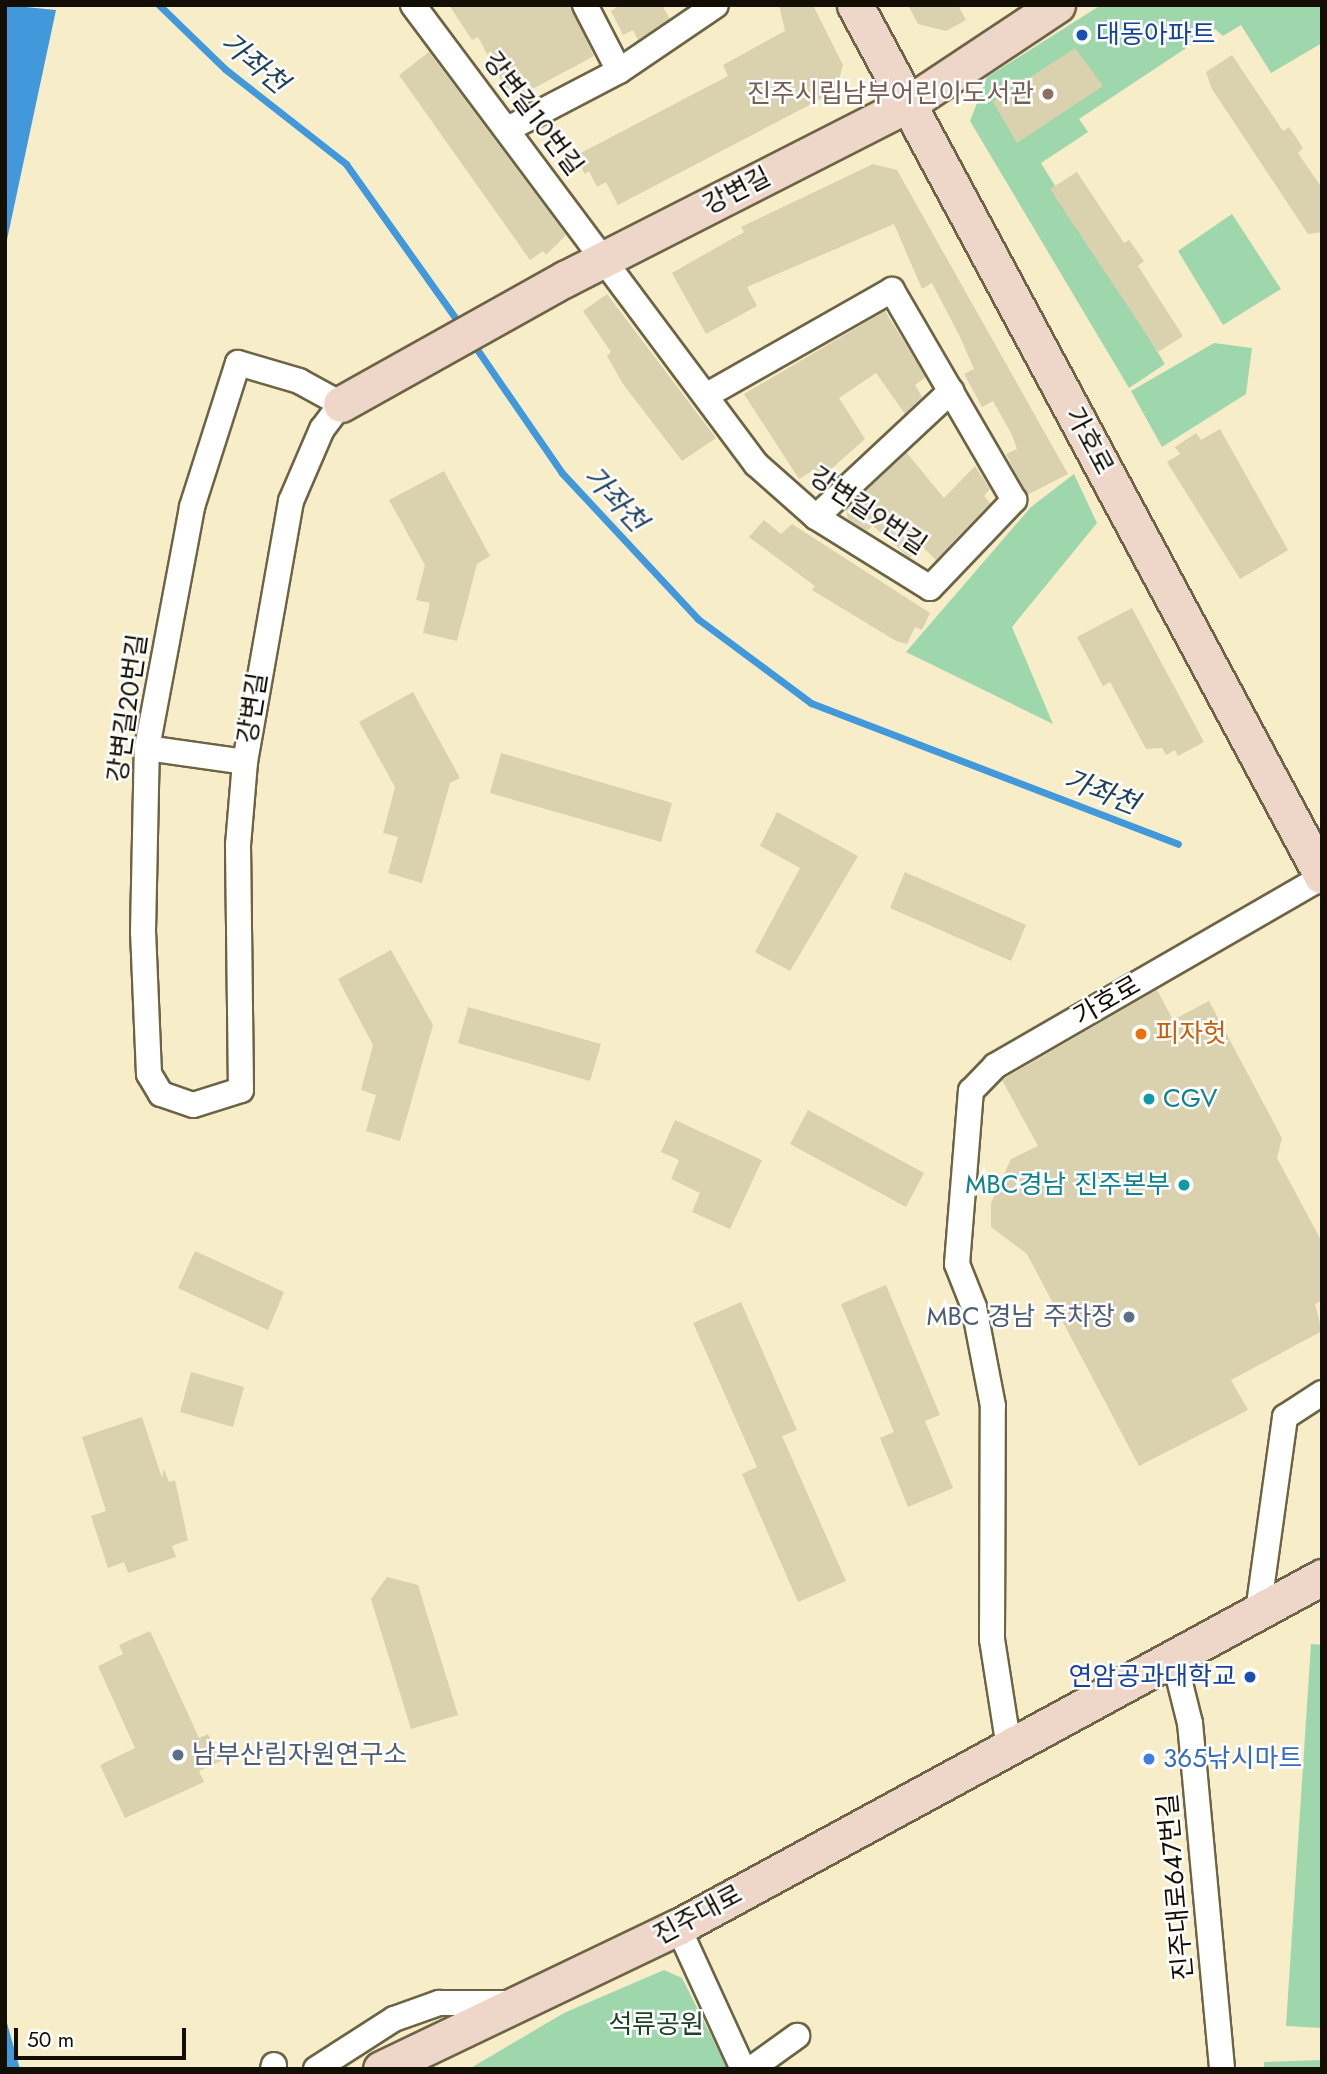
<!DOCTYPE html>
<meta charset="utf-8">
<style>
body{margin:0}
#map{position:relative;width:1327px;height:2074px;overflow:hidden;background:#f7edc9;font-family:Jost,"Noto Sans KR",sans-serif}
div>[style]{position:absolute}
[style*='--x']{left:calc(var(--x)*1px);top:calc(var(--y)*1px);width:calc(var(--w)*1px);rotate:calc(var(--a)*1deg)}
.green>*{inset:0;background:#9fd7ac}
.water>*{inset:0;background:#4198da}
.stream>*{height:7px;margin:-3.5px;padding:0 3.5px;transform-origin:3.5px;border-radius:3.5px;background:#4198da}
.building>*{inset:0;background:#dad1ae}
.roads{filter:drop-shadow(2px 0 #6c6444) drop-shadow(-2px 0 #6c6444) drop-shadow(0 2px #6c6444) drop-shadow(0 -2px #6c6444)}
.street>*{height:24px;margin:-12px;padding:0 12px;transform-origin:12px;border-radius:12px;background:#fff}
.secondary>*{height:35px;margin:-17.5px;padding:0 17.5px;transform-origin:17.5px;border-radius:17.5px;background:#eed6c8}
.dots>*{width:19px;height:19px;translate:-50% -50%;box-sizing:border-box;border:4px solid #fff;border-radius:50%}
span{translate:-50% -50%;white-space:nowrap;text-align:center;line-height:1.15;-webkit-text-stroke:5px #fff;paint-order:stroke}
.transit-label{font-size:26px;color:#164399}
.left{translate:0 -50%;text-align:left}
.right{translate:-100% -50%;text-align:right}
.education-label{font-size:26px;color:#785e54}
.street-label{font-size:26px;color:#120e03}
.food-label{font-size:26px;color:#c56008}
.culture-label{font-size:26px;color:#0d838f}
.service-label{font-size:26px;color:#4e5e75}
.shop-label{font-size:26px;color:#366cbe}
.park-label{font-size:26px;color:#1d4228}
.water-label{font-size:28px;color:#1e415d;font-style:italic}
.frame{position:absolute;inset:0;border:7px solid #120e03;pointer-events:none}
.scale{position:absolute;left:14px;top:2028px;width:172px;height:32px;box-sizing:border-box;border:4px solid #120e03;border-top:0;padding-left:9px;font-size:21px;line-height:24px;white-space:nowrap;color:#120e03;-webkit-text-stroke:5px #fff;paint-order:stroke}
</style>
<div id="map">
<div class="green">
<i style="clip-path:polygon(1101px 5px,1322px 5px,1322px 43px,1271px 73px,1241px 25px,1223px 36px,1215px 29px,1079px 119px,1088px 132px,1041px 163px,1165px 364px,1129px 388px,970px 121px,987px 77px)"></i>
<i style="clip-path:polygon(1232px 214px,1281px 289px,1223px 325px,1178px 251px)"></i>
<i style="clip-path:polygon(1214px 343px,1252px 348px,1246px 394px,1162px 447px,1131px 391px)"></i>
<i style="clip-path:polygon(1074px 474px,1097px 523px,1012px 627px,1053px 724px,906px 652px,1031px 507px)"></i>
<i style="clip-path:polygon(1311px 1644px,1322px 1645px,1322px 2028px,1286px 2026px)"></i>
<i style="clip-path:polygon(664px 1970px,682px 1978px,728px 2069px,469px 2069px,564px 2013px)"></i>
<i style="clip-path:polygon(1322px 2060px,1322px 2069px,1264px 2069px,1264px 2062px)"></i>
</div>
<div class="water">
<i style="clip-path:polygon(5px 5px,56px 10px,5px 249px)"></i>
<i style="clip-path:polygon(5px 2016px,20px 2069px,5px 2069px)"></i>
</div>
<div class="stream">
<i style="--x:159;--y:5;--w:92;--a:44.1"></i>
<i style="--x:225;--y:69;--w:154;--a:38.1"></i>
<i style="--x:346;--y:164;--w:199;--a:54.6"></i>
<i style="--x:472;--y:342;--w:159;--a:55.5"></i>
<i style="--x:562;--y:473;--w:200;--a:47"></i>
<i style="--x:698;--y:619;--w:141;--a:36.6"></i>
<i style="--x:811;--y:703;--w:393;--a:21"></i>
</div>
<div class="building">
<i style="clip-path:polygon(449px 5px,570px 5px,594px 56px,521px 95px,505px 87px,478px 37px,472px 40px)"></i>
<i style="clip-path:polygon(621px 5px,662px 5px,670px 19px,638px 40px,633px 30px,623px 35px,611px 11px)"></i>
<i style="clip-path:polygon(779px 5px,813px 5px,843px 65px,836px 91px,618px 205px,606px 182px,597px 187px,589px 171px,585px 174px,575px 156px,728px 76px,723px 65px,785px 31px)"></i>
<i style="clip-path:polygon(908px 5px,958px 5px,966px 20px,946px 31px,918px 24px)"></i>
<i style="clip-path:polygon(1075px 48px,1103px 86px,1017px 143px,993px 102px)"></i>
<i style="clip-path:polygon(429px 52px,566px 235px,546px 255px,543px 251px,530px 260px,399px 75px)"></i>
<i style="clip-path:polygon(1232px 55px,1283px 131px,1289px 127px,1303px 148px,1298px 153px,1322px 188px,1322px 232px,1308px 234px,1212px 89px,1206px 72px)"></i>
<i style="clip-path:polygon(873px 164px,897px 170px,1068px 474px,1027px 495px,1006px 454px,1017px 449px,1012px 435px,993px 401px,982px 407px,964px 374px,974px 369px,960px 337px,932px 283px,922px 289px,894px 224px,747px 287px,757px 306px,706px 334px,672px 273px,744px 232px,741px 227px)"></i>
<i style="clip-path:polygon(1077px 172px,1124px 243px,1129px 240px,1144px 261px,1138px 266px,1183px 336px,1158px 352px,1050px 189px)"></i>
<i style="clip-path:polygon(607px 294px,716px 438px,682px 461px,623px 384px,607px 356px,611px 352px,583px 311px)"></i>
<i style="clip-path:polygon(885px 311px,926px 377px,915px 385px,922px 397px,905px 414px,876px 373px,839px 398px,865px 439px,822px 477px,815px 469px,799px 479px,744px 394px)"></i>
<i style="clip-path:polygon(1220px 429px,1288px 550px,1240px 579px,1167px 462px,1180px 454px,1175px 447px,1196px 433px,1201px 440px)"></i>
<i style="clip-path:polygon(907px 453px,944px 498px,975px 466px,990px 489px,984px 496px,990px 503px,936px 560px,922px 546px,910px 558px,873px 526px,867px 531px,848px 519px,846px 509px)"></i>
<i style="clip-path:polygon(444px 471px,490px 556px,477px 564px,457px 641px,423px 633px,430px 603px,416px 600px,425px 565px,389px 500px)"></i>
<i style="clip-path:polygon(764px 520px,781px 534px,792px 524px,930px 613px,922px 630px,915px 627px,907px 644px,896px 641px,812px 590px,815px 586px,749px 537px)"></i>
<i style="clip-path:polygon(1132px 608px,1204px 742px,1178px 756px,1175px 750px,1166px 755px,1162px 748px,1146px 749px,1110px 682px,1103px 686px,1077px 637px)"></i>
<i style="clip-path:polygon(413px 692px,460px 778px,450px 783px,422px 883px,388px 873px,398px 837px,383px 833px,395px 787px,359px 722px)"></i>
<i style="clip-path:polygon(501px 753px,672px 803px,661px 842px,490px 793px)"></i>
<i style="clip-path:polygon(777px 812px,858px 856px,790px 971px,755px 952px,800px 868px,760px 846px)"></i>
<i style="clip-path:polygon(905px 872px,1026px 925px,1011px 961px,890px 908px)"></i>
<i style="clip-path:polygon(391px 950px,433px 1025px,400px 1141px,366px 1131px,376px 1095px,361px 1090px,373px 1045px,338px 979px)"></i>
<i style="clip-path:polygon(1157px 990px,1173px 1020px,1209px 1001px,1282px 1138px,1277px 1158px,1322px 1242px,1322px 1300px,1315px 1304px,1322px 1331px,1231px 1380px,1248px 1410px,1139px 1466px,1027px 1254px,991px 1227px,991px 1203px,1011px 1159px,1038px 1146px,1002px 1080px)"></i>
<i style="clip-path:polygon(468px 1007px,601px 1044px,590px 1081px,458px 1043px)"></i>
<i style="clip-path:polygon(808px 1110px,924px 1173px,906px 1207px,790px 1144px)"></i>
<i style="clip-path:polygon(675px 1120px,762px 1160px,730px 1229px,692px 1212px,700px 1193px,671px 1179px,679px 1160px,661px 1152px)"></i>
<i style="clip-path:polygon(195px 1251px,284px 1292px,268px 1330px,178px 1288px)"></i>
<i style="clip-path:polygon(886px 1285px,940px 1415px,925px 1421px,953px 1488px,908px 1507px,880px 1438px,894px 1432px,841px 1304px)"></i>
<i style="clip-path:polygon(741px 1302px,797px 1430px,782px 1436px,846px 1581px,798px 1602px,742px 1474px,757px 1467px,693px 1323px)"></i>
<i style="clip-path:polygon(191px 1372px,244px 1387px,233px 1427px,180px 1412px)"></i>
<i style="clip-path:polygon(142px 1417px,162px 1478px,164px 1469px,169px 1482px,175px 1480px,188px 1540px,172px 1546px,176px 1557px,128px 1573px,124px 1562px,108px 1568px,91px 1516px,106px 1511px,82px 1437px)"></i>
<i style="clip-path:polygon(387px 1577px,418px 1585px,458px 1715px,411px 1729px,371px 1599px)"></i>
<i style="clip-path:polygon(150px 1631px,199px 1738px,208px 1734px,221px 1761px,199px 1771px,204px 1782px,125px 1818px,100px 1765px,135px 1748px,98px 1666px,123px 1654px,119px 1645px)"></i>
</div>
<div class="roads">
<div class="street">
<i style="--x:413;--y:5;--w:573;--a:53.23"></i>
<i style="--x:756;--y:464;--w:80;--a:41.5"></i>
<i style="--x:816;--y:517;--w:134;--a:31.9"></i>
<i style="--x:930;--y:588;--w:122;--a:-46.3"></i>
<i style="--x:1014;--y:500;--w:243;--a:-120.2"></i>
<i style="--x:892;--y:290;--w:210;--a:150.4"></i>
<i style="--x:585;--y:5;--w:74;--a:62.7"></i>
<i style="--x:508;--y:129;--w:125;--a:-27.6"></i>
<i style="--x:619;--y:71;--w:117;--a:-34.2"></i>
<i style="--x:238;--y:363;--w:64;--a:16.4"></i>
<i style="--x:299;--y:381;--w:48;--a:28.7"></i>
<i style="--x:341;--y:404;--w:31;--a:127"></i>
<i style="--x:322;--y:429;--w:78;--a:113.3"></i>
<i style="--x:291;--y:501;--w:265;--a:100"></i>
<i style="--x:245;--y:762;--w:83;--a:94.8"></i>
<i style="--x:238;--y:845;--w:245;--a:89.3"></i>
<i style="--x:241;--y:1090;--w:50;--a:162.6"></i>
<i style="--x:193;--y:1105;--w:34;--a:-161"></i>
<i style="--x:161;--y:1094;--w:23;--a:-121"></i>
<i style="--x:149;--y:1074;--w:142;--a:-92.4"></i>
<i style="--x:143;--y:932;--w:184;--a:-88.8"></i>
<i style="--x:147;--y:748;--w:245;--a:-79.4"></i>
<i style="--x:192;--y:507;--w:151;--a:-72.3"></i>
<i style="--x:816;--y:517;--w:185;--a:-43"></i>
<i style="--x:147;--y:748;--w:99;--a:8.1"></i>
<i style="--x:1258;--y:1612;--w:197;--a:-82.1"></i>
<i style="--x:1285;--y:1417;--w:44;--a:-33"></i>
<i style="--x:1174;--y:1659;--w:66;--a:76"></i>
<i style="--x:1190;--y:1723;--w:347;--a:84.7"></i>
<i style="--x:1009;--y:1748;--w:110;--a:-98.9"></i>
<i style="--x:992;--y:1639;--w:233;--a:-89.8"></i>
<i style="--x:993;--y:1406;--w:101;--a:-100.9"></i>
<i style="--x:974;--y:1307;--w:46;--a:-111.6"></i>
<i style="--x:957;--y:1264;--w:174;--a:-85.4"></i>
<i style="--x:971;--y:1091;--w:35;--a:-46"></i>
<i style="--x:995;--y:1066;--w:378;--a:-30"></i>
<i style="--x:678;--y:1927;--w:156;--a:65.4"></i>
<i style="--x:273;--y:2069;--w:4;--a:-76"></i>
<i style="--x:316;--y:2069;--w:93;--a:-32.7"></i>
<i style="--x:394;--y:2019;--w:48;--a:-19.6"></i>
<i style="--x:439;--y:2003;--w:73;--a:0"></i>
<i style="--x:751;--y:2069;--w:57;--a:-35.7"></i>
</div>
<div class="secondary">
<i style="--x:855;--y:5;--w:988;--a:61.8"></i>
<i style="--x:341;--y:404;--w:257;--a:-29.2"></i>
<i style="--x:565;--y:279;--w:385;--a:-27"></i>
<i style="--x:908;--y:104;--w:179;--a:-33.6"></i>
<i style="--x:381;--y:2069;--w:329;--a:-25.6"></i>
<i style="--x:678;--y:1927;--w:733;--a:-28.52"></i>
</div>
</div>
<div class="dots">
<i style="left:1082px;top:35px;background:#1a4fb4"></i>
<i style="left:1048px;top:94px;background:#8d6e63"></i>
<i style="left:1141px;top:1034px;background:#e8710a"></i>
<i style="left:1149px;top:1099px;background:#0f9aa8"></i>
<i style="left:1184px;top:1185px;background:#0f9aa8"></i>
<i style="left:1129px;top:1317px;background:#5c6f8a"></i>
<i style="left:1250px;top:1677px;background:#1a4fb4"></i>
<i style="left:178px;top:1755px;background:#5c6f8a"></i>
<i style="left:1149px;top:1759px;background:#3f7fe0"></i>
</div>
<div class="transit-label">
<span class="left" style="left:1096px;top:35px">대동아파트</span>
<span class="right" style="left:1236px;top:1677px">연암공과대학교</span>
</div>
<div class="education-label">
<span class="right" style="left:1034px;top:94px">진주시립남부어린이도서관</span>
</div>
<div class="street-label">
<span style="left:533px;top:114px;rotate:53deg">강변길10번길</span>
<span style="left:737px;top:191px;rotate:-27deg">강변길</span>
<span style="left:1089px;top:441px;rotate:62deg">가호로</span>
<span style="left:868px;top:511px;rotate:34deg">강변길9번길</span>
<span style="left:128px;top:708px;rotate:-82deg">강변길20번길</span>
<span style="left:253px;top:708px;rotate:-81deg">강변길</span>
<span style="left:1107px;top:1001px;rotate:-30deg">가호로</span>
<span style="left:1176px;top:1887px;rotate:-95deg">진주대로647번길</span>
<span style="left:698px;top:1915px;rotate:-28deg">진주대로</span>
</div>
<div class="food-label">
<span class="left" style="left:1155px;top:1034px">피자헛</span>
</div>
<div class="culture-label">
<span class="left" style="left:1163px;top:1099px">CGV</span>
<span class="right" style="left:1170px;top:1185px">MBC경남 진주본부</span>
</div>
<div class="service-label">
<span class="right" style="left:1115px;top:1317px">MBC 경남 주차장</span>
<span class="left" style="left:192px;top:1755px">남부산림자원연구소</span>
</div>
<div class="shop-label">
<span class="left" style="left:1163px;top:1759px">365낚시마트</span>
</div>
<div class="park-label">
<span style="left:656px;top:2025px">석류공원</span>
</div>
<div class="water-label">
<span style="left:254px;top:63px;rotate:40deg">가좌천</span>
<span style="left:615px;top:499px;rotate:47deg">가좌천</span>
<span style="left:1101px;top:792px;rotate:21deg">가좌천</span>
</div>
<div class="frame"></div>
<div class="scale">50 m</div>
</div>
